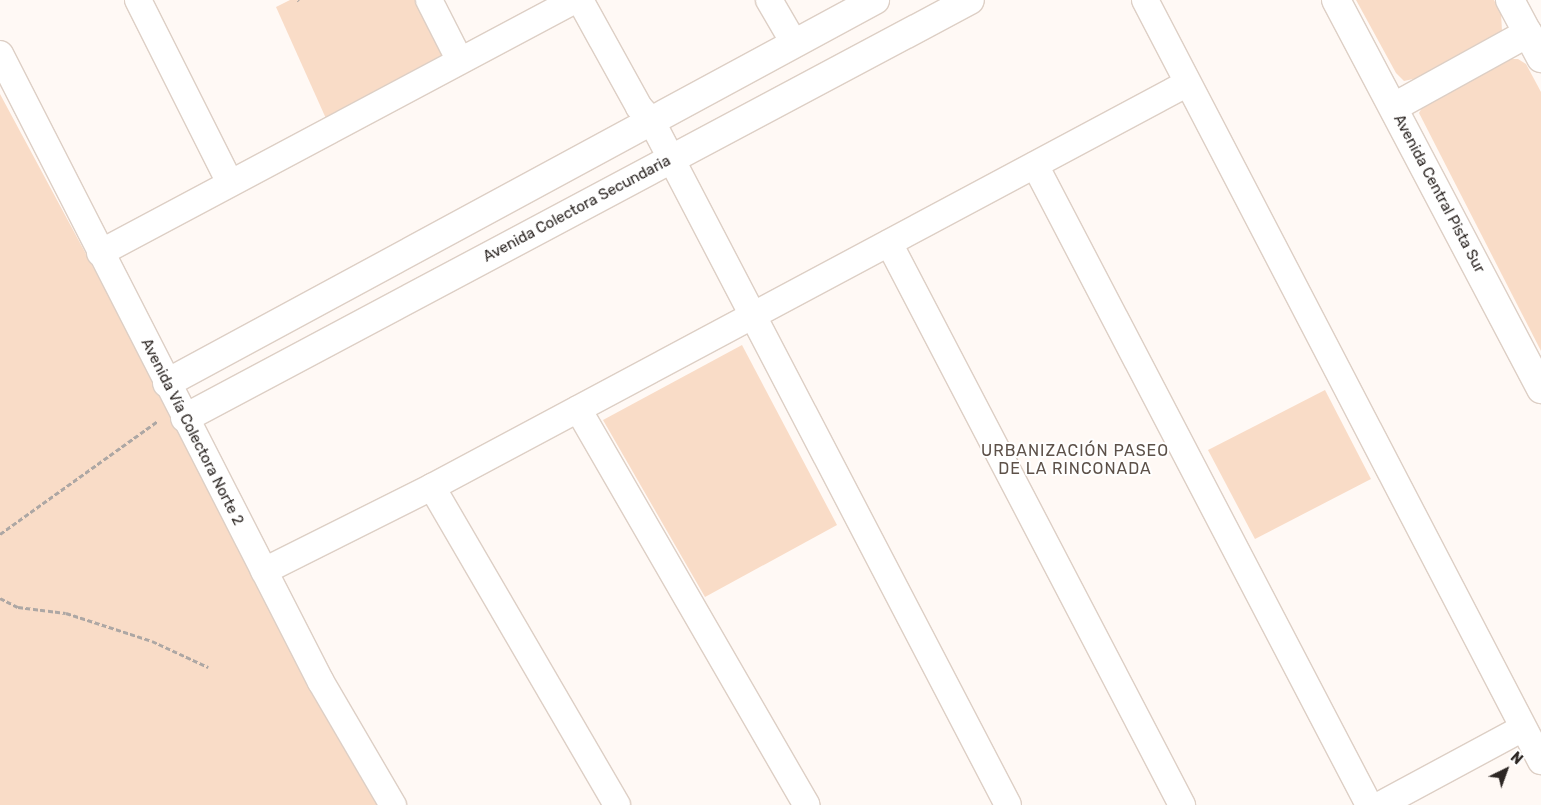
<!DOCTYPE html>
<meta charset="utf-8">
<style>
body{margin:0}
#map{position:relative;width:1541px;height:805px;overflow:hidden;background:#fff9f5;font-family:Rubik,sans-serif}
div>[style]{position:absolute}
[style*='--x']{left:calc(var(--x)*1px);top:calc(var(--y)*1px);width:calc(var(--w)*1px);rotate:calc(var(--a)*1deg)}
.green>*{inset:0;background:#f9dcc7}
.path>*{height:3px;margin-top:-1.5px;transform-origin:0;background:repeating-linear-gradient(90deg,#ada7a4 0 5px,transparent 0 7.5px)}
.roads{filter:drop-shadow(1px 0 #ddcfc5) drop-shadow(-1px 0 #ddcfc5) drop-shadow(0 1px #ddcfc5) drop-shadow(0 -1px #ddcfc5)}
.minor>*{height:26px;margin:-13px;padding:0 13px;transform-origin:13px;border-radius:13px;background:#fff}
.tertiary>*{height:28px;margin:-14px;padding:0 14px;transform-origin:14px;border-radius:14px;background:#fff}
span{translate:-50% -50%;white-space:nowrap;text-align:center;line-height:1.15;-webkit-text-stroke:4px #fff;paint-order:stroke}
.street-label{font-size:15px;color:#2d2724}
.neighbourhood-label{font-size:16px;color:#5d5149;letter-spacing:1px}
.north{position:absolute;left:1481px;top:745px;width:50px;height:50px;-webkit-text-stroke:4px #fff;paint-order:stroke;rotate:42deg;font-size:14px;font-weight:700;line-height:20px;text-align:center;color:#2d2724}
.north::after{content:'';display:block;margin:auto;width:18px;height:22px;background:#2d2724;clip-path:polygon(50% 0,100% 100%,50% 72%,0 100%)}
</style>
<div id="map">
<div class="green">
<i style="clip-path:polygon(290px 0,422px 0,452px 57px,328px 123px,276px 7px)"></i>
<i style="clip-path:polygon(1356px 0,1494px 0,1501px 13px,1502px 31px,1498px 37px,1422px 77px,1404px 81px,1396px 73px)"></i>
<i style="clip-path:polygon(1506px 59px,1518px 59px,1526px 64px,1541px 92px,1541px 351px,1419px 113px,1426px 101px)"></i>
<i style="clip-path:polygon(0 94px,165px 401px,391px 805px,0 805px)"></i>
<i style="clip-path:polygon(742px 345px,837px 525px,705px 597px,603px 420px)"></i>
<i style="clip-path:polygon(1325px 390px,1371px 479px,1255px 539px,1208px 450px)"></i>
</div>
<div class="path">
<i style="--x:298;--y:0;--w:1;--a:45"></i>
<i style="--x:0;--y:534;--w:194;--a:-35.6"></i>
<i style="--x:0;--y:598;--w:20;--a:27"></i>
<i style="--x:18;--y:607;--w:48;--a:7.1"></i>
<i style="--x:66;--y:613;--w:90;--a:18"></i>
<i style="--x:152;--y:641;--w:62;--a:24.9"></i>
</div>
<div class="roads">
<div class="minor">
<i style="--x:138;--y:0;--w:205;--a:63.3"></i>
<i style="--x:429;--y:0;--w:68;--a:63.1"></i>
<i style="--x:580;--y:0;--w:122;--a:61.1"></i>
<i style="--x:639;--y:107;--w:18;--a:47"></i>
<i style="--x:651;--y:120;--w:772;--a:62.47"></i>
<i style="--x:769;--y:0;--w:50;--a:59.8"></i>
<i style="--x:1145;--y:0;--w:858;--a:62.51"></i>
<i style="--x:0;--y:54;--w:705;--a:62.93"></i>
<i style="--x:321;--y:682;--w:143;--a:59.7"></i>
<i style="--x:1035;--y:165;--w:722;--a:62.44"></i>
<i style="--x:889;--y:243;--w:634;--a:62.46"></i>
<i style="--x:100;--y:253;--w:538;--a:-28.04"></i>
<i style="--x:578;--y:409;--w:457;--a:60"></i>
<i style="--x:432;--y:487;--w:368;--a:59.8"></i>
<i style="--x:264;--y:571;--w:188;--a:-26.6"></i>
<i style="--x:432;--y:487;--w:855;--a:-28.12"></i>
<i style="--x:1380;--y:805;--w:162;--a:-28.3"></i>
</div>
<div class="tertiary">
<i style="--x:1336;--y:0;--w:440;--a:62.2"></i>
<i style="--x:1510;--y:0;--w:66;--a:61.9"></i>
<i style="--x:1394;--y:107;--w:153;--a:-28.9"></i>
<i style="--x:167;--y:383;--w:805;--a:-28.41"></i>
<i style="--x:185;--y:418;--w:889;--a:-28.03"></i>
</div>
</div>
<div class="street-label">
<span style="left:1439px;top:194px;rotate:62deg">Avenida Central Pista Sur</span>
<span style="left:577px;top:209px;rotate:-28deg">Avenida Colectora Secundaria</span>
<span style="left:192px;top:432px;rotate:63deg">Avenida Vía Colectora Norte 2</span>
</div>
<div class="neighbourhood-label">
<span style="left:1075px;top:460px">URBANIZACIÓN PASEO<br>DE LA RINCONADA</span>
</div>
<div class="north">N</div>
</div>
